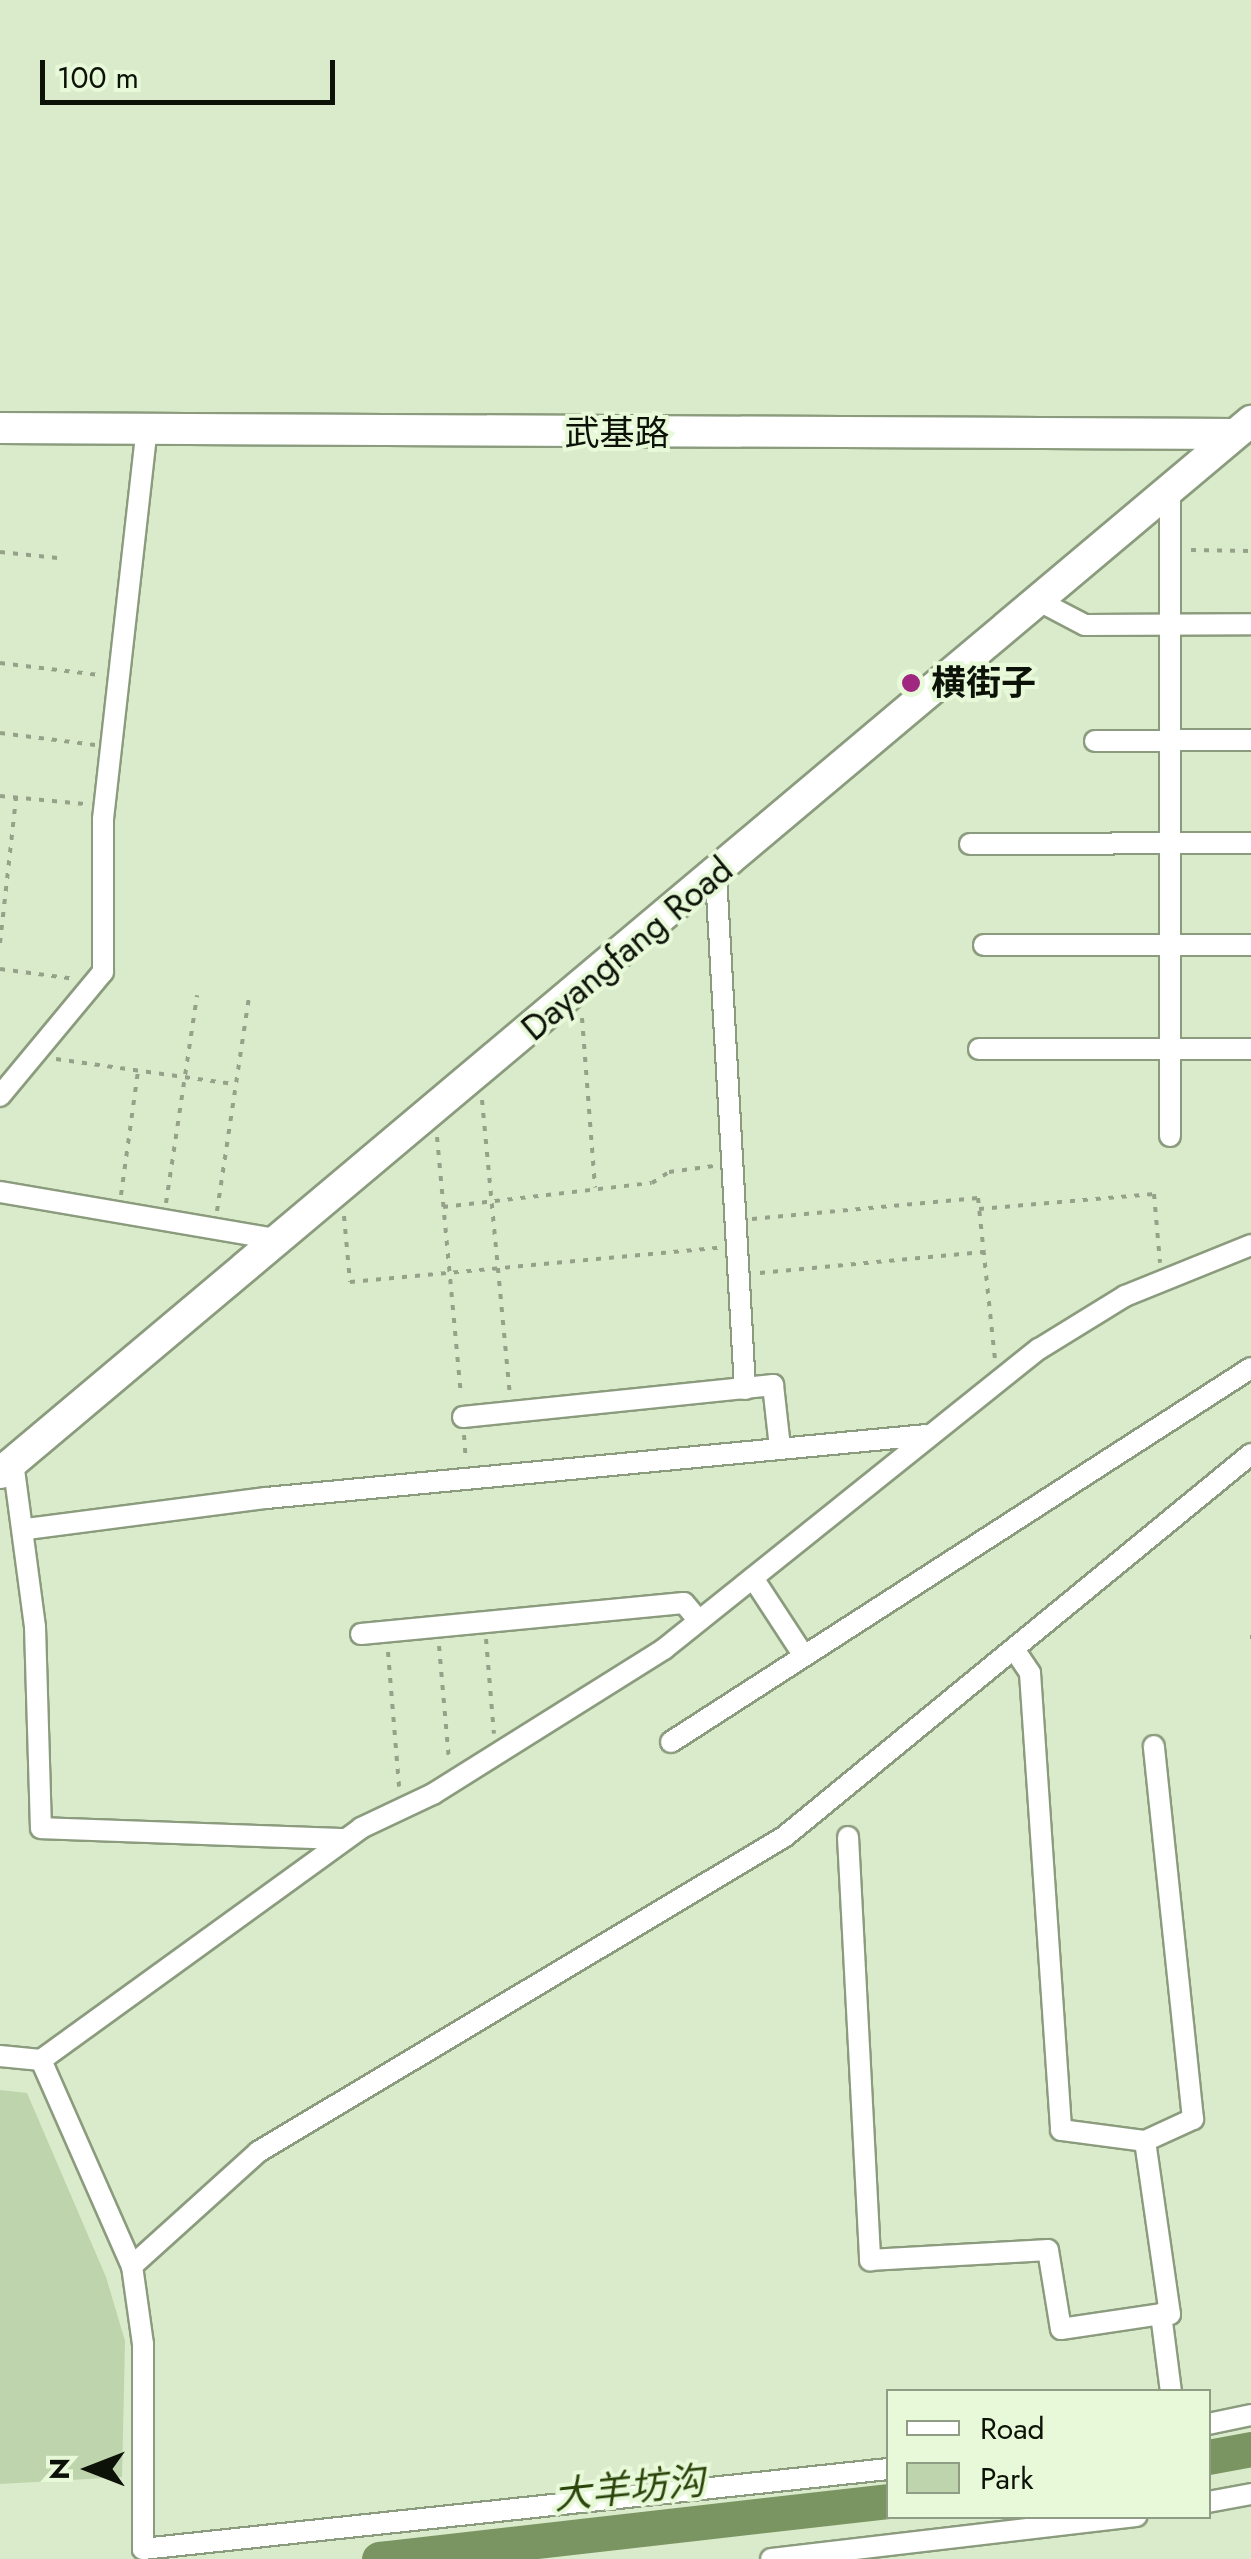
<!DOCTYPE html>
<meta charset="utf-8">
<style>
body{margin:0}
#map{position:relative;width:1251px;height:2559px;overflow:hidden;background:#daebcb;font-family:Jost,"Noto Sans SC",sans-serif}
div>[style]{position:absolute}
[style*='--x']{left:calc(var(--x)*1px);top:calc(var(--y)*1px);width:calc(var(--w)*1px);rotate:calc(var(--a)*1deg)}
.green>*{inset:0;background:#bed4ac}
.river>*{height:35px;margin:-17.5px;padding:0 17.5px;transform-origin:17.5px;border-radius:17.5px;background:#7a9562}
.path>*{height:4px;margin-top:-2px;transform-origin:0;background:repeating-linear-gradient(90deg,#95a289 0 5px,transparent 0 13px)}
.roads{filter:drop-shadow(2px 0 #8b9c7e) drop-shadow(-2px 0 #8b9c7e) drop-shadow(0 2px #8b9c7e) drop-shadow(0 -2px #8b9c7e)}
.street>*{height:20px;margin:-10px;padding:0 10px;transform-origin:10px;border-radius:10px;background:#fff}
.secondary>*{height:30px;margin:-15px;padding:0 15px;transform-origin:15px;border-radius:15px;background:#fff}
.dots>*{width:28px;height:28px;translate:-50% -50%;box-sizing:border-box;border:5px solid #e7f9d8;border-radius:50%}
span{translate:-50% -50%;white-space:nowrap;text-align:center;line-height:1.15;-webkit-text-stroke:8px #e7f9d8;paint-order:stroke}
.street-label{font-size:35px;color:#0d1208}
.poi-label{font-size:35px;color:#0d1208;font-weight:700}
.left{translate:0 -50%;text-align:left}
.water-label{font-size:38px;color:#2b450b;font-style:italic}
.legend{position:absolute;left:886px;top:2389px;width:325px;height:130px;box-sizing:border-box;background:#e7f9d8;border:2px solid #909d85;margin:0;padding:12px 18px;list-style:none;font-size:30px;color:#0d1208}
.legend li{display:flex;align-items:center;gap:20px;height:50px}
.legend b{width:50px;border:2px solid #909d85}
.north{position:absolute;left:40px;top:2419px;width:100px;height:100px;-webkit-text-stroke:8px #e7f9d8;paint-order:stroke;rotate:270deg;font-size:28px;font-weight:700;line-height:40px;text-align:center;color:#0d1208}
.north::after{content:'';display:block;margin:auto;width:35px;height:45px;background:#0d1208;clip-path:polygon(50% 0,100% 100%,50% 72%,0 100%)}
.scale{position:absolute;left:40px;top:60px;width:295px;height:45px;box-sizing:border-box;border:5px solid #0d1208;border-top:0;padding-left:12px;font-size:30px;line-height:35px;white-space:nowrap;color:#0d1208;-webkit-text-stroke:8px #e7f9d8;paint-order:stroke}
</style>
<div id="map">
<div class="green">
<i style="clip-path:polygon(0 2090px,27px 2093px,106px 2277px,125px 2341px,122px 2477px,0 2484px)"></i>
</div>
<div class="river">
<i style="--x:1208;--y:2457;--w:44;--a:-10.5"></i>
<i style="--x:379;--y:2559;--w:512;--a:-6.5"></i>
</div>
<div class="path">
<i style="--x:1191;--y:550;--w:60;--a:1"></i>
<i style="--x:0;--y:552;--w:58;--a:5.9"></i>
<i style="--x:0;--y:663;--w:100;--a:6.9"></i>
<i style="--x:0;--y:733;--w:96;--a:7.2"></i>
<i style="--x:0;--y:796;--w:85;--a:5.4"></i>
<i style="--x:0;--y:943;--w:147;--a:-83.7"></i>
<i style="--x:0;--y:969;--w:76;--a:7.6"></i>
<i style="--x:582;--y:1018;--w:170;--a:85.6"></i>
<i style="--x:56;--y:1059;--w:181;--a:8"></i>
<i style="--x:482;--y:1100;--w:296;--a:84.6"></i>
<i style="--x:437;--y:1137;--w:260;--a:84.7"></i>
<i style="--x:121;--y:1195;--w:125;--a:-82.2"></i>
<i style="--x:166;--y:1203;--w:210;--a:-81.5"></i>
<i style="--x:443;--y:1207;--w:210;--a:-6.6"></i>
<i style="--x:652;--y:1183;--w:20;--a:-33"></i>
<i style="--x:669;--y:1172;--w:45;--a:-7.6"></i>
<i style="--x:979;--y:1209;--w:176;--a:-4.9"></i>
<i style="--x:1154;--y:1194;--w:69;--a:85"></i>
<i style="--x:217;--y:1211;--w:215;--a:-81.5"></i>
<i style="--x:344;--y:1216;--w:66;--a:84.8"></i>
<i style="--x:350;--y:1282;--w:370;--a:-5.3"></i>
<i style="--x:752;--y:1219;--w:227;--a:-5.3"></i>
<i style="--x:978;--y:1198;--w:164;--a:84"></i>
<i style="--x:760;--y:1273;--w:224;--a:-5.4"></i>
<i style="--x:464;--y:1435;--w:26;--a:86"></i>
<i style="--x:1250;--y:1637;--w:1;--a:0"></i>
<i style="--x:486;--y:1639;--w:95;--a:85.2"></i>
<i style="--x:439;--y:1646;--w:115;--a:85"></i>
<i style="--x:388;--y:1652;--w:135;--a:85.3"></i>
</div>
<div class="roads">
<div class="street">
<i style="--x:1039;--y:601;--w:52;--a:27.6"></i>
<i style="--x:1085;--y:625;--w:166;--a:-0.3"></i>
<i style="--x:1095;--y:741;--w:156;--a:-0.4"></i>
<i style="--x:970;--y:844;--w:281;--a:-0.2"></i>
<i style="--x:716;--y:876;--w:514;--a:86.76"></i>
<i style="--x:984;--y:945;--w:267;--a:0"></i>
<i style="--x:979;--y:1049;--w:272;--a:0"></i>
<i style="--x:0;--y:1096;--w:161;--a:-50.3"></i>
<i style="--x:103;--y:972;--w:153;--a:-90"></i>
<i style="--x:103;--y:819;--w:394;--a:-83.6"></i>
<i style="--x:1170;--y:1136;--w:647;--a:-90"></i>
<i style="--x:0;--y:1192;--w:280;--a:9.7"></i>
<i style="--x:463;--y:1417;--w:312;--a:-5.9"></i>
<i style="--x:773;--y:1385;--w:62;--a:83.6"></i>
<i style="--x:13;--y:1462;--w:166;--a:82.4"></i>
<i style="--x:35;--y:1627;--w:201;--a:88.3"></i>
<i style="--x:41;--y:1828;--w:304;--a:2.1"></i>
<i style="--x:27;--y:1529;--w:241;--a:-7.4"></i>
<i style="--x:266;--y:1498;--w:663;--a:-5.45"></i>
<i style="--x:753;--y:1578;--w:93;--a:56.8"></i>
<i style="--x:361;--y:1634;--w:324;--a:-5.5"></i>
<i style="--x:684;--y:1603;--w:23;--a:50"></i>
<i style="--x:1016;--y:1652;--w:25;--a:56"></i>
<i style="--x:1030;--y:1673;--w:458;--a:86.1"></i>
<i style="--x:1061;--y:2130;--w:85;--a:7.5"></i>
<i style="--x:1145;--y:2141;--w:175;--a:81.8"></i>
<i style="--x:1170;--y:2314;--w:9;--a:180"></i>
<i style="--x:1161;--y:2314;--w:79;--a:82.7"></i>
<i style="--x:671;--y:1742;--w:690;--a:-32.82"></i>
<i style="--x:848;--y:1837;--w:424;--a:87"></i>
<i style="--x:870;--y:2260;--w:178;--a:-3.2"></i>
<i style="--x:1048;--y:2250;--w:80;--a:80.7"></i>
<i style="--x:1061;--y:2329;--w:101;--a:-8.5"></i>
<i style="--x:0;--y:2056;--w:41;--a:5.6"></i>
<i style="--x:41;--y:2060;--w:225;--a:66.2"></i>
<i style="--x:132;--y:2266;--w:79;--a:82"></i>
<i style="--x:143;--y:2344;--w:205;--a:90"></i>
<i style="--x:143;--y:2549;--w:749;--a:-6.13"></i>
<i style="--x:41;--y:2060;--w:395;--a:-35.9"></i>
<i style="--x:361;--y:1828;--w:80;--a:-25.3"></i>
<i style="--x:433;--y:1794;--w:273;--a:-32.1"></i>
<i style="--x:664;--y:1649;--w:480;--a:-38.7"></i>
<i style="--x:1039;--y:1349;--w:101;--a:-31.6"></i>
<i style="--x:1125;--y:1296;--w:136;--a:-22"></i>
<i style="--x:1145;--y:2141;--w:53;--a:-24.6"></i>
<i style="--x:1193;--y:2119;--w:375;--a:-96"></i>
<i style="--x:132;--y:2266;--w:170;--a:-42.1"></i>
<i style="--x:258;--y:2152;--w:613;--a:-30.92"></i>
<i style="--x:784;--y:1837;--w:604;--a:-39.36"></i>
<i style="--x:1208;--y:2424;--w:44;--a:-11.8"></i>
<i style="--x:1208;--y:2502;--w:44;--a:-10.5"></i>
<i style="--x:771;--y:2559;--w:368;--a:-6.7"></i>
</div>
<div class="secondary">
<i style="--x:0;--y:428;--w:1234;--a:0.28"></i>
<i style="--x:0;--y:1473;--w:1635;--a:-40.06"></i>
</div>
</div>
<div class="dots">
<i style="left:911px;top:683px;background:#9f277f"></i>
</div>
<div class="street-label">
<span style="left:617px;top:433px">武基路</span>
<span style="left:627px;top:949px;rotate:-40deg">Dayangfang Road</span>
</div>
<div class="poi-label">
<span class="left" style="left:931px;top:683px">横街子</span>
</div>
<div class="water-label">
<span style="left:629px;top:2488px;rotate:-6deg">大羊坊沟</span>
</div>
<ul class="legend">
<li><b style="height:12px;background:#fff"></b>Road</li>
<li><b style="height:28px;background:#bed4ac"></b>Park</li>
</ul>
<div class="north">N</div>
<div class="scale">100 m</div>
</div>
